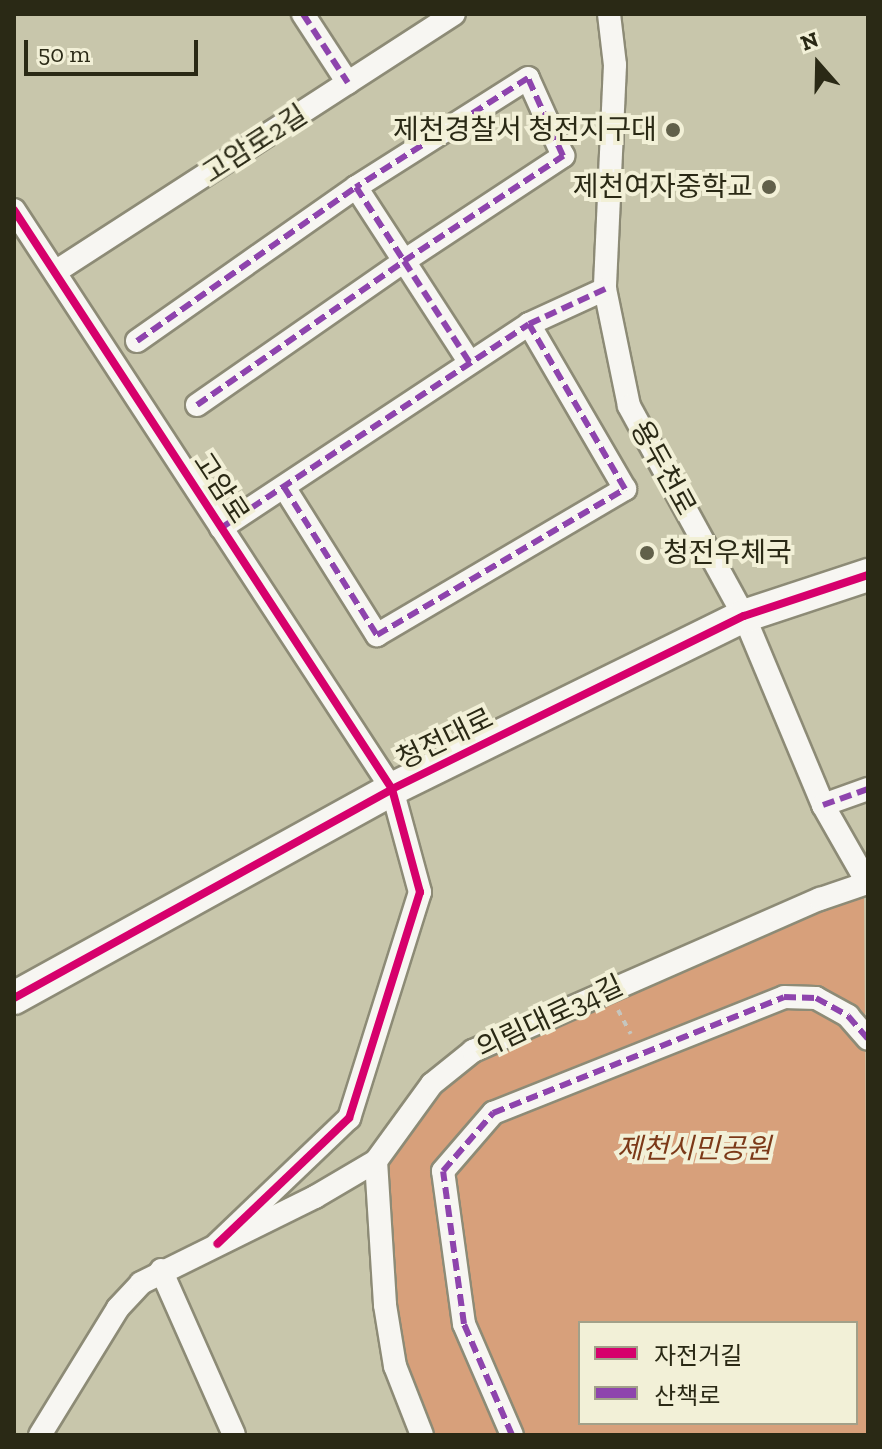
<!DOCTYPE html>
<meta charset="utf-8">
<style>
body{margin:0}
#map{position:relative;width:882px;height:1449px;overflow:hidden;background:#c8c6ab;font-family:"Zilla Slab","Noto Sans KR",serif}
div>[style]{position:absolute}
[style*='--x']{left:calc(var(--x)*1px);top:calc(var(--y)*1px);width:calc(var(--w)*1px);rotate:calc(var(--a)*1deg)}
.green>*{inset:0;background:#d7a07b}
.path>*{height:4px;margin-top:-2px;transform-origin:0;background:repeating-linear-gradient(90deg,#c6c6be 0 6px,transparent 0 12px)}
.roads{filter:drop-shadow(2px 0 #8d8b76) drop-shadow(-2px 0 #8d8b76) drop-shadow(0 2px #8d8b76) drop-shadow(0 -2px #8d8b76)}
.street>*{height:22px;margin:-11px;padding:0 11px;transform-origin:11px;border-radius:11px;background:#f7f6f2}
.secondary>*{height:32px;margin:-16px;padding:0 16px;transform-origin:16px;border-radius:16px;background:#f7f6f2}
.quiet>*{height:6px;margin-top:-3px;transform-origin:0;background:repeating-linear-gradient(90deg,#8e44ad 0 12px,transparent 0 18px)}
.cycleway>*{height:8px;margin:-4px;padding:0 4px;transform-origin:4px;border-radius:4px;background:#d6006c}
.dots>*{width:22px;height:22px;translate:-50% -50%;box-sizing:border-box;border:4px solid #f2f0d7;border-radius:50%}
span{translate:-50% -50%;white-space:nowrap;text-align:center;line-height:1.15;-webkit-text-stroke:8px #f2f0d7;paint-order:stroke}
.poi-label{font-size:28px;color:#2a2915}
.right{translate:-100% -50%;text-align:right}
.left{translate:0 -50%;text-align:left}
.street-label{font-size:28px;color:#2a2915}
.park-label{font-size:28px;color:#7c3918;font-style:italic}
.frame{position:absolute;inset:0;border:16px solid #2a2915;pointer-events:none}
.legend{position:absolute;left:578px;top:1321px;width:280px;height:104px;box-sizing:border-box;background:#f2f0d7;border:2px solid #a2a089;margin:0;padding:10px 14px;list-style:none;font-size:24px;color:#2a2915}
.legend li{display:flex;align-items:center;gap:16px;height:40px}
.legend b{width:40px;border:2px solid #a2a089}
.north{position:absolute;left:778px;top:24px;width:80px;height:80px;-webkit-text-stroke:6px #f2f0d7;paint-order:stroke;rotate:340deg;font-size:22px;font-weight:700;line-height:32px;text-align:center;color:#2a2915}
.north::after{content:'';display:block;margin:auto;width:28px;height:36px;background:#2a2915;clip-path:polygon(50% 0,100% 100%,50% 72%,0 100%)}
.scale{position:absolute;left:24px;top:40px;width:174px;height:36px;box-sizing:border-box;border:4px solid #2a2915;border-top:0;padding-left:10px;font-size:24px;line-height:28px;white-space:nowrap;color:#2a2915;-webkit-text-stroke:6px #f2f0d7;paint-order:stroke}
</style>
<div id="map">
<div class="green">
<i style="clip-path:polygon(evenodd,864px 894px,868px 1435px,435px 1435px,406px 1361px,395px 1304px,386px 1160px,437px 1091px,479px 1057px,864px 894px,580px 1323px,856px 1323px,856px 1423px,580px 1423px,580px 1323px)"></i>
</div>
<div class="path">
<i style="--x:618;--y:1010;--w:27;--a:62"></i>
</div>
<div class="roads">
<div class="street">
<i style="--x:303;--y:14;--w:82;--a:56.9"></i>
<i style="--x:609;--y:14;--w:51;--a:83.3"></i>
<i style="--x:615;--y:65;--w:224;--a:92.6"></i>
<i style="--x:605;--y:289;--w:119;--a:78.4"></i>
<i style="--x:629;--y:406;--w:239;--a:61.3"></i>
<i style="--x:744;--y:616;--w:205;--a:67.3"></i>
<i style="--x:823;--y:805;--w:91;--a:60.3"></i>
<i style="--x:14;--y:210;--w:691;--a:56.86"></i>
<i style="--x:392;--y:789;--w:107;--a:74.8"></i>
<i style="--x:420;--y:892;--w:237;--a:107.4"></i>
<i style="--x:349;--y:1118;--w:182;--a:136.3"></i>
<i style="--x:55;--y:272;--w:475;--a:-32.9"></i>
<i style="--x:137;--y:341;--w:268;--a:-35.1"></i>
<i style="--x:197;--y:405;--w:252;--a:-34.8"></i>
<i style="--x:404;--y:261;--w:191;--a:-33.4"></i>
<i style="--x:563;--y:156;--w:85;--a:-114.2"></i>
<i style="--x:528;--y:78;--w:204;--a:147.6"></i>
<i style="--x:356;--y:187;--w:88;--a:57"></i>
<i style="--x:404;--y:261;--w:121;--a:57.1"></i>
<i style="--x:284;--y:487;--w:175;--a:57.9"></i>
<i style="--x:377;--y:635;--w:288;--a:-30.5"></i>
<i style="--x:625;--y:489;--w:191;--a:-120.2"></i>
<i style="--x:221;--y:528;--w:369;--a:-33.5"></i>
<i style="--x:529;--y:324;--w:84;--a:-24.7"></i>
<i style="--x:823;--y:805;--w:48;--a:-19.6"></i>
<i style="--x:376;--y:1161;--w:144;--a:86.4"></i>
<i style="--x:385;--y:1305;--w:62;--a:80.7"></i>
<i style="--x:395;--y:1366;--w:74;--a:68.6"></i>
<i style="--x:161;--y:1270;--w:180;--a:66.1"></i>
<i style="--x:40;--y:1435;--w:149;--a:-58.4"></i>
<i style="--x:118;--y:1308;--w:34;--a:-47"></i>
<i style="--x:141;--y:1283;--w:194;--a:-26.3"></i>
<i style="--x:315;--y:1197;--w:71;--a:-30.5"></i>
<i style="--x:376;--y:1161;--w:95;--a:-54"></i>
<i style="--x:432;--y:1084;--w:53;--a:-38.8"></i>
<i style="--x:473;--y:1051;--w:379;--a:-23.7"></i>
<i style="--x:820;--y:899;--w:50;--a:-18.8"></i>
<i style="--x:512;--y:1435;--w:121;--a:-113.4"></i>
<i style="--x:464;--y:1324;--w:154;--a:-97.8"></i>
<i style="--x:443;--y:1171;--w:77;--a:-49.2"></i>
<i style="--x:493;--y:1113;--w:313;--a:-21.7"></i>
<i style="--x:784;--y:997;--w:32;--a:2"></i>
<i style="--x:816;--y:998;--w:37;--a:29"></i>
<i style="--x:848;--y:1016;--w:30;--a:49"></i>
</div>
<div class="secondary">
<i style="--x:14;--y:998;--w:432;--a:-28.9"></i>
<i style="--x:392;--y:789;--w:392;--a:-26.2"></i>
<i style="--x:744;--y:616;--w:131;--a:-18.3"></i>
</div>
</div>
<div class="quiet">
<i style="--x:303;--y:14;--w:82;--a:56.9"></i>
<i style="--x:137;--y:341;--w:268;--a:-35.1"></i>
<i style="--x:197;--y:405;--w:252;--a:-34.8"></i>
<i style="--x:404;--y:261;--w:191;--a:-33.4"></i>
<i style="--x:563;--y:156;--w:85;--a:-114.2"></i>
<i style="--x:528;--y:78;--w:204;--a:147.6"></i>
<i style="--x:356;--y:187;--w:88;--a:57"></i>
<i style="--x:404;--y:261;--w:121;--a:57.1"></i>
<i style="--x:284;--y:487;--w:175;--a:57.9"></i>
<i style="--x:377;--y:635;--w:288;--a:-30.5"></i>
<i style="--x:625;--y:489;--w:191;--a:-120.2"></i>
<i style="--x:221;--y:528;--w:369;--a:-33.5"></i>
<i style="--x:529;--y:324;--w:84;--a:-24.7"></i>
<i style="--x:823;--y:805;--w:48;--a:-19.6"></i>
<i style="--x:512;--y:1435;--w:121;--a:-113.4"></i>
<i style="--x:464;--y:1324;--w:154;--a:-97.8"></i>
<i style="--x:443;--y:1171;--w:77;--a:-49.2"></i>
<i style="--x:493;--y:1113;--w:313;--a:-21.7"></i>
<i style="--x:784;--y:997;--w:32;--a:2"></i>
<i style="--x:816;--y:998;--w:37;--a:29"></i>
<i style="--x:848;--y:1016;--w:30;--a:49"></i>
</div>
<div class="cycleway">
<i style="--x:14;--y:210;--w:691;--a:56.86"></i>
<i style="--x:392;--y:789;--w:107;--a:74.8"></i>
<i style="--x:420;--y:892;--w:237;--a:107.4"></i>
<i style="--x:349;--y:1118;--w:182;--a:136.3"></i>
<i style="--x:14;--y:998;--w:432;--a:-28.9"></i>
<i style="--x:392;--y:789;--w:392;--a:-26.2"></i>
<i style="--x:744;--y:616;--w:131;--a:-18.3"></i>
</div>
<div class="dots">
<i style="left:673px;top:130px;background:#61604a"></i>
<i style="left:769px;top:187px;background:#61604a"></i>
<i style="left:647px;top:553px;background:#61604a"></i>
</div>
<div class="poi-label">
<span class="right" style="left:657px;top:130px">제천경찰서 청전지구대</span>
<span class="right" style="left:753px;top:187px">제천여자중학교</span>
<span class="left" style="left:663px;top:553px">청전우체국</span>
</div>
<div class="street-label">
<span style="left:255px;top:144px;rotate:-33deg">고암로2길</span>
<span style="left:663px;top:468px;rotate:61deg">용두천로</span>
<span style="left:221px;top:488px;rotate:57deg">고암로</span>
<span style="left:445px;top:739px;rotate:-26deg">청전대로</span>
<span style="left:550px;top:1017px;rotate:-25deg">의림대로34길</span>
</div>
<div class="park-label">
<span style="left:694px;top:1149px">제천시민공원</span>
</div>
<div class="frame"></div>
<ul class="legend">
<li><b style="height:10px;background:#d6006c"></b>자전거길</li>
<li><b style="height:10px;background:#8e44ad"></b>산책로</li>
</ul>
<div class="north">N</div>
<div class="scale">50 m</div>
</div>
